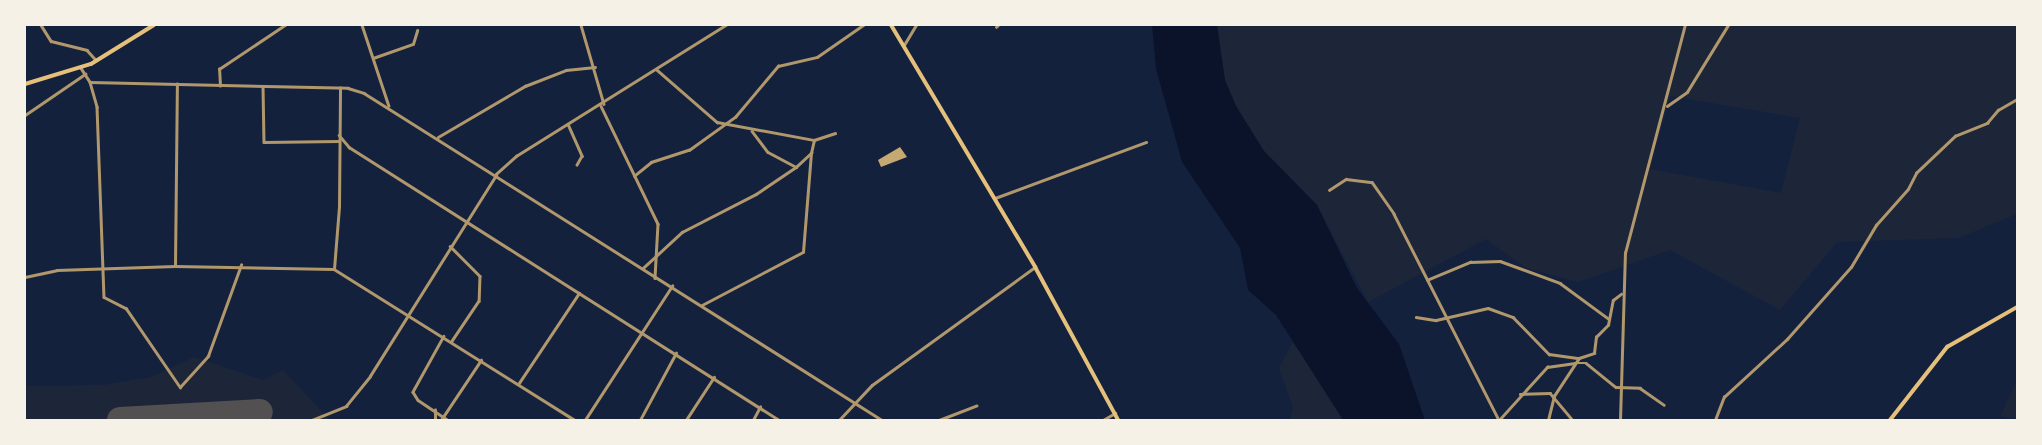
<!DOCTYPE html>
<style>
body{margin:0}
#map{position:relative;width:2042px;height:445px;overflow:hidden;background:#14213d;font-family:"Roboto Condensed",sans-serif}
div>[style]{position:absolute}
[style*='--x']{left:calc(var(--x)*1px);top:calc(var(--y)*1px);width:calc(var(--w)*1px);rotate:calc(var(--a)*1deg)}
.green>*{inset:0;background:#1d2539}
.water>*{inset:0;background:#0b132b}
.runway>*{height:26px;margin:-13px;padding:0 13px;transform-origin:13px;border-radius:13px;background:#525050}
.building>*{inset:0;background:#c6a872}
.minor>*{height:2.5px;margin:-1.25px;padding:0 1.25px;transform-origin:1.25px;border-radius:1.25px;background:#b1986c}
.tertiary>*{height:2.5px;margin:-1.25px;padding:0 1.25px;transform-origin:1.25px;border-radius:1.25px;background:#b1986c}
.primary>*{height:4px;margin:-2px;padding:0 2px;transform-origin:2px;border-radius:2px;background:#e5c07b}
span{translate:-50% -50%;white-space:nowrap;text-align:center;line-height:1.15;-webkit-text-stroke:4.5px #f6f1e7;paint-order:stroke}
.frame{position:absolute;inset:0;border:26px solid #f6f1e7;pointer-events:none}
</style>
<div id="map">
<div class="green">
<i style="clip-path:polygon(evenodd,1217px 25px,2017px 25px,2017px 214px,1958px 238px,1837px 242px,1780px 310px,1670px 250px,1578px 282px,1526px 268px,1486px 239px,1368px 302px,1317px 205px,1264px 151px,1236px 106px,1225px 80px,1217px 25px,1670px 96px,1800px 118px,1781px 193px,1650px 169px,1670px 96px)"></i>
<i style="clip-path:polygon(1293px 342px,1328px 394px,1343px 420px,1290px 420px,1293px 408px,1279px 368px)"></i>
<i style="clip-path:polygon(194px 357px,263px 380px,283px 370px,330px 420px,25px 420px,25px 386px,103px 385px,151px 377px)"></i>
<i style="clip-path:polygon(2017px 381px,2017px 419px,2000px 416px)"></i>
</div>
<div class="water">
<i style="clip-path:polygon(1152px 25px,1217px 25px,1225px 80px,1236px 106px,1264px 151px,1317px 205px,1357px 288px,1399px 344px,1425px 420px,1343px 420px,1276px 315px,1248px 290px,1240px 248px,1182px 162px,1156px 69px)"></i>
</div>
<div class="runway">
<i style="--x:120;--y:420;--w:140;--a:-3.3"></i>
</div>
<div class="building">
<i style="clip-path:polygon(900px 147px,907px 157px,881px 167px,878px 160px)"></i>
</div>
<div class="minor">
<i style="--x:41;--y:25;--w:19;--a:58"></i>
<i style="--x:51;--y:41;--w:37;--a:14"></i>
<i style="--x:87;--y:50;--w:13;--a:48"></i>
<i style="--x:362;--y:25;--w:85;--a:71.6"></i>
<i style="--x:996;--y:27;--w:3;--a:-45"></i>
<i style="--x:904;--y:45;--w:23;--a:-59"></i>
<i style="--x:373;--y:58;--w:42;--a:-19.3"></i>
<i style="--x:413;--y:44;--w:14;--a:-73"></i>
<i style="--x:656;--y:69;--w:81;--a:41"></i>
<i style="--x:717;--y:122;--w:99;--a:10.5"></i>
<i style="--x:814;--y:140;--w:22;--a:-18"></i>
<i style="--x:90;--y:82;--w:26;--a:74"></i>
<i style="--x:97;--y:107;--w:190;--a:87.9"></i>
<i style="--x:104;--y:297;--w:25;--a:27"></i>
<i style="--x:126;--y:308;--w:96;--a:55.6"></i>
<i style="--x:220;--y:86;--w:17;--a:-93"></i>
<i style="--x:219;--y:69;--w:79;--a:-33.7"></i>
<i style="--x:263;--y:86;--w:56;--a:89"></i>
<i style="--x:264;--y:142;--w:75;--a:-0.8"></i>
<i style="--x:601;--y:106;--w:131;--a:64.2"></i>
<i style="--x:658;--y:224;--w:54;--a:93.2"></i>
<i style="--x:1667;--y:106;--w:24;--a:-35"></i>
<i style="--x:1687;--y:92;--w:79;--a:-58.5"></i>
<i style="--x:25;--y:115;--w:73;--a:-34.3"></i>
<i style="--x:568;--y:124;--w:35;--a:66"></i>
<i style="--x:582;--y:156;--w:10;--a:119"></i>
<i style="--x:752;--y:131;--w:26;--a:53"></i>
<i style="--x:768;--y:152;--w:32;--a:28"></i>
<i style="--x:339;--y:135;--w:16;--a:50"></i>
<i style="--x:349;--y:147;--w:509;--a:32.41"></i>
<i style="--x:438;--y:137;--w:101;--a:-30.4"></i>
<i style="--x:525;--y:86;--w:44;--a:-21.3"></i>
<i style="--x:566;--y:70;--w:29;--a:-6"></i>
<i style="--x:634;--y:176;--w:22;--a:-39"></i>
<i style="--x:651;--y:162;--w:40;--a:-18"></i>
<i style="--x:689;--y:150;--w:57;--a:-35.7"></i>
<i style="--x:735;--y:117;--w:67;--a:-49.9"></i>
<i style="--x:778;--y:66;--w:40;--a:-13"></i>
<i style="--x:817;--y:57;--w:56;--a:-34.8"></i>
<i style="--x:1329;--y:190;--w:20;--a:-33"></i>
<i style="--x:1346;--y:179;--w:26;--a:7"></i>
<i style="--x:1372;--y:182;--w:39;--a:55"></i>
<i style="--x:1394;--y:214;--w:231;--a:63"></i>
<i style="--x:995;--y:198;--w:161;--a:-20.3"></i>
<i style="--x:450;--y:246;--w:42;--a:45"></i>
<i style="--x:480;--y:276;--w:25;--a:92"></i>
<i style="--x:479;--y:301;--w:48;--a:124"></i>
<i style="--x:175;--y:266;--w:182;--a:-89.4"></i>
<i style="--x:643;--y:268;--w:53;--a:-42.7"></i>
<i style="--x:682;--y:232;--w:83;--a:-27.2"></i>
<i style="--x:756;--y:194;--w:48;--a:-34"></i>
<i style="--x:796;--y:167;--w:21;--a:-43"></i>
<i style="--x:811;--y:153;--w:13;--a:-77"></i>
<i style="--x:334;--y:269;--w:62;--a:-85.4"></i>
<i style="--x:339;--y:207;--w:119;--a:-89.5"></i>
<i style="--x:25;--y:277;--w:33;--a:-12"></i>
<i style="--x:57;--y:270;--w:118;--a:-1.9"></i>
<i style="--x:175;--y:266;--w:159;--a:1.1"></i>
<i style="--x:334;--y:269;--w:284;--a:32.1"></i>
<i style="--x:1427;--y:280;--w:47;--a:-22.7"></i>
<i style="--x:1470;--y:262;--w:30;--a:-2"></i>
<i style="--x:1500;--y:261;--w:64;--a:20.1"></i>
<i style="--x:1560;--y:283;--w:61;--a:36.3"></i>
<i style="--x:702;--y:305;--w:114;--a:-27.7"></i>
<i style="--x:803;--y:252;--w:99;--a:-85.4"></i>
<i style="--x:1416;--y:317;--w:20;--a:9"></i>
<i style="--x:1436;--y:320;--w:53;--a:-13"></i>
<i style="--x:1488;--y:308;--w:27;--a:20"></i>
<i style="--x:1513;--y:317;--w:52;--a:45.8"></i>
<i style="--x:1549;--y:354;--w:30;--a:8"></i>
<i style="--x:444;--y:336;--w:64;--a:119"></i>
<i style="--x:413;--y:392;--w:9;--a:58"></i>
<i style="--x:418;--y:400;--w:36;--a:34"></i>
<i style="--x:519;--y:383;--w:108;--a:-56.3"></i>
<i style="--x:180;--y:387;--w:42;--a:-47.9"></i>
<i style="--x:208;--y:356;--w:97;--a:-70.1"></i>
<i style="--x:1520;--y:394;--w:30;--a:-2"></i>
<i style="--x:1550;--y:393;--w:35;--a:50"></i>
<i style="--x:312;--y:420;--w:37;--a:-22"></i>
<i style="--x:346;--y:406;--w:38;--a:-51"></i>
<i style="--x:370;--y:376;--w:237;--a:-57.9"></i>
<i style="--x:435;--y:420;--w:10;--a:-90"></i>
<i style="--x:441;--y:420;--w:72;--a:-56.3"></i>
<i style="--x:585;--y:420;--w:160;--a:-57"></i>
<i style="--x:640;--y:420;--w:76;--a:-61.8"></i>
<i style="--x:686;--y:420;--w:51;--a:-56.9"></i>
<i style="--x:753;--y:420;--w:15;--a:-62"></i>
<i style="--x:839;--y:420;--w:48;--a:-46.7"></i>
<i style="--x:872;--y:385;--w:201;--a:-35.9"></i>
<i style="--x:939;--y:420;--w:40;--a:-21"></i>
<i style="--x:1103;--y:420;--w:14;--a:-30"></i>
<i style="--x:1499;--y:420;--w:72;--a:-47.8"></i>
<i style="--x:1547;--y:367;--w:28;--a:-8"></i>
<i style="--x:1575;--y:363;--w:11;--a:0"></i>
<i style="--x:1586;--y:363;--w:38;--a:39"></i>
<i style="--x:1616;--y:387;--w:24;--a:2"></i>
<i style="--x:1640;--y:388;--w:29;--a:35"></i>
<i style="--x:1548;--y:420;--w:25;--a:-76"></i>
<i style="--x:1554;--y:396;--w:45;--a:-56.7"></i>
<i style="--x:1579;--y:358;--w:16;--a:-18"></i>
<i style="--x:1594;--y:353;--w:16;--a:-83"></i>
<i style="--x:1596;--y:337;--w:17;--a:-45"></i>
<i style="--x:1608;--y:325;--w:25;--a:-79"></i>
<i style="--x:1613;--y:300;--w:10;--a:-37"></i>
<i style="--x:1620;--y:420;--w:167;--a:-88.3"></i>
<i style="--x:1625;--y:253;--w:236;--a:-75.3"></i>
<i style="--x:1715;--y:420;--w:25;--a:-69"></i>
<i style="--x:1724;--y:397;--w:86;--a:-42.6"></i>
<i style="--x:1787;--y:339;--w:96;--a:-48.4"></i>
<i style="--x:1851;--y:267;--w:49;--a:-59.2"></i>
<i style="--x:1876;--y:225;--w:48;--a:-48.4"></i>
<i style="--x:1908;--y:189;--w:18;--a:-63"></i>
<i style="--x:1916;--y:173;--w:54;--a:-43.5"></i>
<i style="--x:1955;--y:136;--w:35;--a:-22"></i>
<i style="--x:1987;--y:123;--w:17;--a:-50"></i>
<i style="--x:1998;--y:110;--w:22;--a:-30"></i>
</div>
<div class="tertiary">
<i style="--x:581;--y:25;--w:82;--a:73.8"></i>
<i style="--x:81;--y:68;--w:17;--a:57"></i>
<i style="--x:90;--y:82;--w:258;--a:1.3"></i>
<i style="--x:348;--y:88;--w:17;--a:17"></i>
<i style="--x:364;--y:93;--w:613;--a:32.26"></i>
<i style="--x:496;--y:174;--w:27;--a:-42"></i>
<i style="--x:516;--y:156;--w:248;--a:-32"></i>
</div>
<div class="primary">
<i style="--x:891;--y:25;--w:282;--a:59.2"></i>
<i style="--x:1035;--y:267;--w:174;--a:61.5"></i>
<i style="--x:25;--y:84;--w:69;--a:-16.9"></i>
<i style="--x:91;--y:64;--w:74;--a:-31.8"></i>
<i style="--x:1890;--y:420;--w:93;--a:-52"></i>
<i style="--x:1947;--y:347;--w:81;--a:-29.7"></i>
</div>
<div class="frame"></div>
</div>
